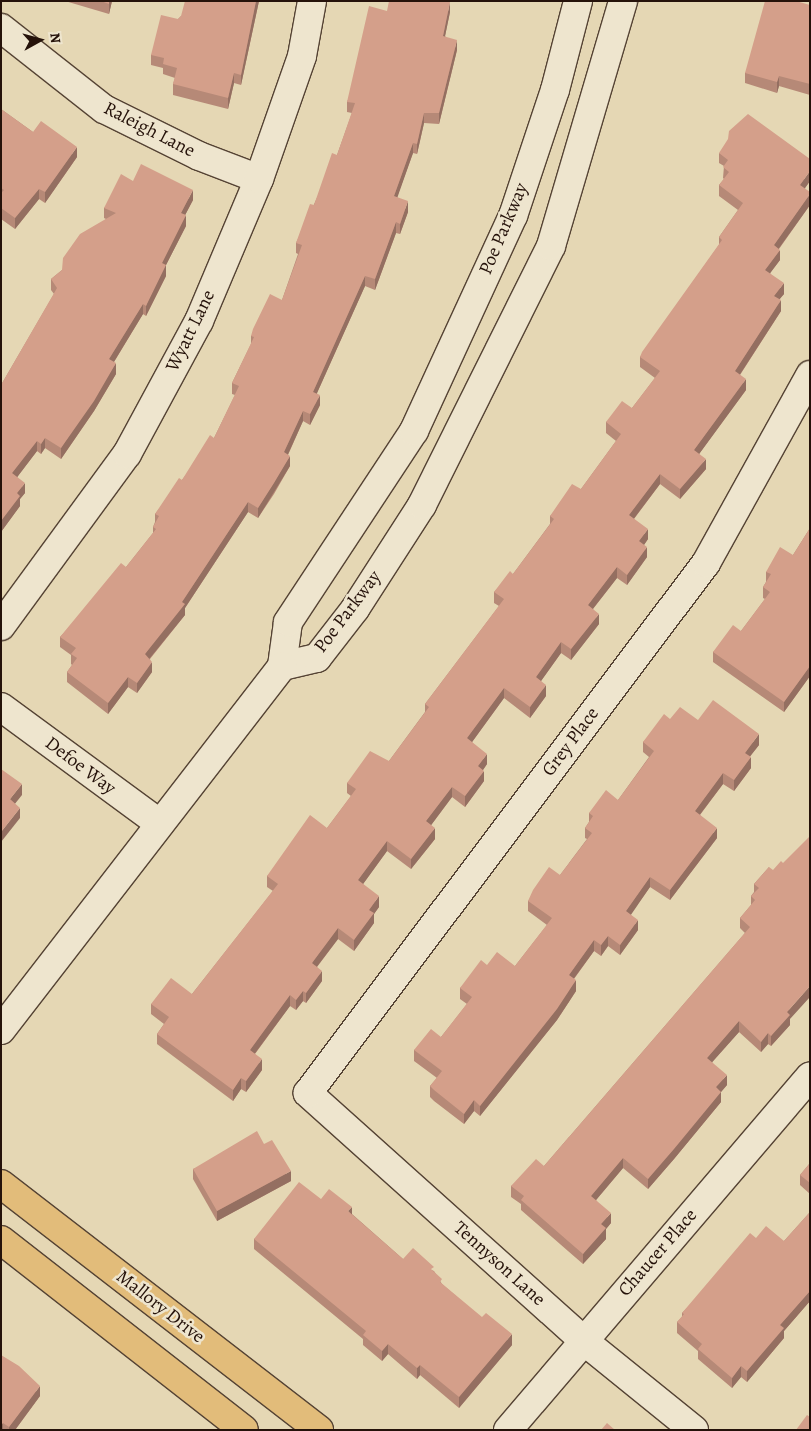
<!DOCTYPE html>
<style>
body{margin:0}
#map{position:relative;width:811px;height:1431px;overflow:hidden;background:#e5d7b4;font-family:Alegreya,serif}
div>[style]{position:absolute}
[style*='--x']{left:calc(var(--x)*1px);top:calc(var(--y)*1px);width:calc(var(--w)*1px);rotate:calc(var(--a)*1deg)}
.roads{filter:drop-shadow(1px 0 #554334) drop-shadow(-1px 0 #554334) drop-shadow(0 1px #554334) drop-shadow(0 -1px #554334)}
.minor>*{height:28px;margin:-14px;padding:0 14px;transform-origin:14px;border-radius:14px;background:#eee5ce}
.major>*{height:28px;margin:-14px;padding:0 14px;transform-origin:14px;border-radius:14px;background:#e2bc7a}
.wall>*{inset:0;background:#b68977}
.shaded-wall>*{inset:0;background:#946f61}
.building>*{inset:0;background:#d49f8a}
span{translate:-50% -50%;white-space:nowrap;text-align:center;line-height:1.15;-webkit-text-stroke:5px #eee5ce;paint-order:stroke}
.street-label{font-size:19px;color:#25120a}
.frame{position:absolute;inset:0;border:2px solid #25120a;pointer-events:none}
.north{position:absolute;left:15px;top:15px;width:50px;height:50px;-webkit-text-stroke:4px #eee5ce;paint-order:stroke;rotate:83deg;font-size:14px;font-weight:700;line-height:20px;text-align:center;color:#25120a}
.north::after{content:'';display:block;margin:auto;width:18px;height:22px;background:#25120a;clip-path:polygon(50% 0,100% 100%,50% 72%,0 100%)}
</style>
<div id="map">
<div class="roads">
<div class="minor">
<i style="--x:1;--y:28;--w:131;--a:38.2"></i>
<i style="--x:104;--y:109;--w:106;--a:26.3"></i>
<i style="--x:199;--y:156;--w:64;--a:21"></i>
<i style="--x:1;--y:626;--w:213;--a:-53.8"></i>
<i style="--x:127;--y:454;--w:151;--a:-61.6"></i>
<i style="--x:199;--y:321;--w:154;--a:-67.1"></i>
<i style="--x:259;--y:179;--w:130;--a:-70.7"></i>
<i style="--x:302;--y:56;--w:56;--a:-79.7"></i>
<i style="--x:282;--y:666;--w:36;--a:-13"></i>
<i style="--x:317;--y:658;--w:62;--a:-52.2"></i>
<i style="--x:355;--y:609;--w:124;--a:-57.2"></i>
<i style="--x:422;--y:505;--w:289;--a:-63.5"></i>
<i style="--x:551;--y:246;--w:255;--a:-73.6"></i>
<i style="--x:282;--y:666;--w:44;--a:-82.2"></i>
<i style="--x:288;--y:622;--w:229;--a:-56.6"></i>
<i style="--x:414;--y:431;--w:237;--a:-65.3"></i>
<i style="--x:513;--y:216;--w:133;--a:-71.6"></i>
<i style="--x:555;--y:90;--w:92;--a:-75.5"></i>
<i style="--x:1;--y:707;--w:197;--a:36.3"></i>
<i style="--x:1;--y:1030;--w:460;--a:-52.3"></i>
<i style="--x:508;--y:1430;--w:465;--a:-49.5"></i>
<i style="--x:694;--y:1430;--w:143;--a:-141"></i>
<i style="--x:583;--y:1340;--w:370;--a:-138.1"></i>
<i style="--x:308;--y:1093;--w:663;--a:-53.1"></i>
<i style="--x:706;--y:563;--w:215;--a:-61"></i>
</div>
<div class="major">
<i style="--x:1;--y:1184;--w:402;--a:37.7"></i>
<i style="--x:1;--y:1240;--w:308;--a:38"></i>
</div>
</div>
<div class="wall">
<i style="clip-path:polygon(65px 1px,112px 1px,109px 14px)"></i>
<i style="clip-path:polygon(259px 1px,241px 85px,234px 83px,228px 109px,173px 95px,173px 84px,175px 78px,163px 74px,163px 68px,151px 65px,151px 55px,178px 19px,181px 16px)"></i>
<i style="clip-path:polygon(810px 5px,810px 95px,779px 86px,777px 93px,745px 83px,745px 73px)"></i>
<i style="clip-path:polygon(387px 11px,450px 12px,445px 36px,457px 50px,439px 124px,424px 123px,417px 154px,413px 153px,397px 197px,408px 212px,400px 234px,396px 233px,375px 290px,365px 286px,317px 393px,320px 405px,310px 425px,303px 421px,288px 455px,290px 466px,274px 494px,258px 518px,248px 512px,185px 608px,185px 615px,150px 659px,152px 672px,137px 693px,128px 687px,108px 714px,67px 682px,67px 672px,72px 665px,71px 664px,71px 655px,60px 647px,60px 637px,126px 567px,153px 533px,153px 527px,155px 522px,155px 514px,182px 480px,214px 438px,235px 395px,232px 394px,232px 383px,251px 344px,251px 336px,282px 300px,298px 254px,296px 253px,296px 243px,337px 155px,352px 113px,347px 112px,347px 102px)"></i>
<i style="clip-path:polygon(1px 109px,33px 132px,77px 157px,45px 203px,39px 199px,15px 229px,1px 219px)"></i>
<i style="clip-path:polygon(719px 153px,810px 181px,805px 188px,810px 205px,779px 249px,780px 260px,770px 273px,784px 294px,779px 299px,781px 311px,740px 375px,746px 390px,699px 454px,706px 469px,680px 499px,660px 484px,634px 519px,648px 539px,644px 545px,647px 557px,627px 585px,617px 578px,593px 609px,599px 624px,571px 660px,561px 653px,541px 681px,546px 696px,530px 718px,504px 698px,472px 742px,487px 764px,483px 770px,484px 781px,465px 807px,452px 797px,431px 825px,435px 839px,411px 869px,387px 851px,363px 884px,379px 907px,374px 914px,374px 923px,354px 951px,338px 939px,317px 967px,322px 981px,306px 1003px,303px 1001px,296px 1010px,290px 1006px,255px 1054px,262px 1070px,246px 1092px,241px 1089px,233px 1101px,157px 1044px,157px 1034px,164px 1024px,151px 1014px,151px 1004px,192px 994px,273px 891px,267px 887px,267px 876px,327px 828px,351px 796px,347px 793px,347px 783px,389px 761px,425px 712px,425px 704px,499px 606px,494px 603px,494px 592px,513px 574px,550px 524px,550px 516px,581px 489px,616px 441px,606px 433px,606px 422px,632px 408px,655px 378px,640px 367px,640px 357px,719px 245px,719px 237px,738px 210px,719px 196px,719px 185px,724px 179px,723px 178px,724px 166px,719px 163px)"></i>
<i style="clip-path:polygon(133px 181px,193px 200px,185px 215px,186px 226px,166px 265px,166px 276px,146px 316px,143px 314px,114px 362px,116px 374px,94px 411px,61px 459px,45px 448px,41px 454px,37px 451px,17px 477px,25px 493px,20px 499px,20px 506px,1px 532px,1px 385px,54px 294px,51px 290px,51px 279px,62px 270px,106px 219px,104px 218px,104px 208px)"></i>
<i style="clip-path:polygon(810px 528px,810px 676px,784px 712px,713px 662px,713px 652px,741px 631px,765px 599px,763px 598px,763px 587px,766px 582px,766px 572px,793px 555px)"></i>
<i style="clip-path:polygon(670px 719px,698px 720px,759px 745px,750px 756px,751px 768px,734px 791px,723px 784px,700px 815px,717px 838px,670px 900px,650px 887px,630px 915px,638px 930px,620px 955px,608px 946px,601px 956px,594px 951px,574px 979px,576px 991px,557px 1020px,480px 1116px,474px 1111px,464px 1124px,434px 1101px,430px 1097px,430px 1086px,437px 1078px,414px 1061px,414px 1050px,441px 1037px,467px 1004px,460px 999px,460px 988px,487px 965px,515px 966px,547px 925px,528px 911px,528px 901px,560px 875px,587px 839px,585px 838px,585px 828px,589px 822px,589px 813px,618px 800px,649px 757px,643px 752px,643px 742px)"></i>
<i style="clip-path:polygon(769px 867px,790px 1019px,790px 1025px,771px 1046px,768px 1044px,761px 1052px,739px 1032px,712px 1062px,727px 1085px,721px 1092px,721px 1102px,674px 1159px,648px 1189px,623px 1168px,596px 1200px,611px 1223px,606px 1229px,606px 1239px,583px 1264px,521px 1210px,521px 1204px,511px 1197px,511px 1186px,544px 1166px,745px 933px,740px 928px,740px 918px,751px 905px,751px 896px,754px 892px,754px 884px)"></i>
<i style="clip-path:polygon(264px 1144px,291px 1181px,217px 1221px,193px 1179px,193px 1169px)"></i>
<i style="clip-path:polygon(810px 1163px,810px 1194px,800px 1185px,800px 1175px)"></i>
<i style="clip-path:polygon(321px 1199px,352px 1214px,403px 1259px,434px 1271px,442px 1284px,512px 1345px,459px 1408px,420px 1375px,417px 1379px,388px 1354px,382px 1361px,363px 1345px,363px 1339px,254px 1249px,254px 1239px)"></i>
<i style="clip-path:polygon(810px 1212px,810px 1301px,784px 1331px,784px 1338px,747px 1382px,741px 1377px,732px 1388px,698px 1359px,698px 1351px,677px 1333px,677px 1322px,682px 1317px,682px 1313px,756px 1238px,784px 1241px)"></i>
<i style="clip-path:polygon(1px 1355px,40px 1396px,15px 1430px,1px 1430px)"></i>
</div>
<div class="shaded-wall">
<i style="clip-path:polygon(109px 1px,112px 1px,109px 14px)"></i>
<i style="clip-path:polygon(256px 1px,259px 1px,241px 85px,241px 75px)"></i>
<i style="clip-path:polygon(450px 2px,450px 12px,443px 46px,443px 36px)"></i>
<i style="clip-path:polygon(457px 40px,457px 50px,439px 124px,439px 113px)"></i>
<i style="clip-path:polygon(234px 73px,234px 83px,228px 109px,228px 98px)"></i>
<i style="clip-path:polygon(779px 76px,779px 86px,777px 93px,777px 82px)"></i>
<i style="clip-path:polygon(424px 113px,424px 123px,417px 154px,417px 144px)"></i>
<i style="clip-path:polygon(413px 143px,413px 153px,394px 207px,394px 196px)"></i>
<i style="clip-path:polygon(77px 147px,77px 157px,45px 203px,45px 192px)"></i>
<i style="clip-path:polygon(810px 171px,810px 181px,800px 195px,800px 185px)"></i>
<i style="clip-path:polygon(39px 189px,39px 199px,15px 229px,15px 218px)"></i>
<i style="clip-path:polygon(193px 190px,193px 200px,181px 223px,181px 213px)"></i>
<i style="clip-path:polygon(810px 194px,810px 205px,774px 255px,774px 245px)"></i>
<i style="clip-path:polygon(408px 201px,408px 212px,400px 234px,400px 224px)"></i>
<i style="clip-path:polygon(186px 215px,186px 226px,166px 265px,166px 276px,146px 316px,146px 306px,162px 263px)"></i>
<i style="clip-path:polygon(396px 222px,396px 233px,375px 290px,375px 279px)"></i>
<i style="clip-path:polygon(780px 250px,780px 260px,765px 280px,765px 270px)"></i>
<i style="clip-path:polygon(365px 276px,365px 286px,313px 402px,313px 392px)"></i>
<i style="clip-path:polygon(784px 283px,784px 294px,774px 306px,774px 296px)"></i>
<i style="clip-path:polygon(781px 300px,781px 311px,735px 382px,735px 371px)"></i>
<i style="clip-path:polygon(143px 304px,143px 314px,109px 370px,109px 359px)"></i>
<i style="clip-path:polygon(116px 363px,116px 374px,94px 411px,61px 459px,61px 448px)"></i>
<i style="clip-path:polygon(746px 379px,746px 390px,694px 461px,694px 450px)"></i>
<i style="clip-path:polygon(320px 395px,320px 405px,310px 425px,310px 414px)"></i>
<i style="clip-path:polygon(303px 411px,303px 421px,284px 463px,284px 452px)"></i>
<i style="clip-path:polygon(45px 438px,45px 448px,41px 454px,41px 444px)"></i>
<i style="clip-path:polygon(37px 441px,37px 451px,12px 484px,12px 473px)"></i>
<i style="clip-path:polygon(290px 456px,290px 466px,258px 518px,258px 508px)"></i>
<i style="clip-path:polygon(706px 459px,706px 469px,680px 499px,680px 489px)"></i>
<i style="clip-path:polygon(660px 474px,660px 484px,629px 525px,629px 515px)"></i>
<i style="clip-path:polygon(25px 483px,25px 493px,20px 499px,20px 506px,1px 532px,1px 521px,17px 493px)"></i>
<i style="clip-path:polygon(248px 502px,248px 512px,185px 608px,185px 615px,145px 664px,145px 654px,182px 602px)"></i>
<i style="clip-path:polygon(648px 529px,648px 539px,639px 552px,639px 541px)"></i>
<i style="clip-path:polygon(647px 547px,647px 557px,627px 585px,627px 575px)"></i>
<i style="clip-path:polygon(617px 567px,617px 578px,588px 615px,588px 605px)"></i>
<i style="clip-path:polygon(599px 614px,599px 624px,571px 660px,571px 649px)"></i>
<i style="clip-path:polygon(561px 642px,561px 653px,536px 688px,536px 677px)"></i>
<i style="clip-path:polygon(152px 662px,152px 672px,137px 693px,137px 683px)"></i>
<i style="clip-path:polygon(810px 666px,810px 676px,784px 712px,784px 702px)"></i>
<i style="clip-path:polygon(128px 677px,128px 687px,108px 714px,108px 703px)"></i>
<i style="clip-path:polygon(546px 685px,546px 696px,530px 718px,530px 707px)"></i>
<i style="clip-path:polygon(504px 688px,504px 698px,467px 749px,467px 738px)"></i>
<i style="clip-path:polygon(759px 734px,759px 745px,745px 763px,745px 753px)"></i>
<i style="clip-path:polygon(487px 754px,487px 764px,478px 777px,478px 766px)"></i>
<i style="clip-path:polygon(751px 757px,751px 768px,734px 791px,734px 780px)"></i>
<i style="clip-path:polygon(484px 771px,484px 781px,465px 807px,465px 796px)"></i>
<i style="clip-path:polygon(723px 773px,723px 784px,695px 821px,695px 811px)"></i>
<i style="clip-path:polygon(22px 784px,22px 795px,10px 810px,10px 799px)"></i>
<i style="clip-path:polygon(452px 787px,452px 797px,426px 832px,426px 821px)"></i>
<i style="clip-path:polygon(20px 808px,20px 818px,1px 842px,1px 832px)"></i>
<i style="clip-path:polygon(435px 828px,435px 839px,411px 869px,411px 859px)"></i>
<i style="clip-path:polygon(717px 828px,717px 838px,670px 900px,670px 890px)"></i>
<i style="clip-path:polygon(387px 841px,387px 851px,358px 891px,358px 880px)"></i>
<i style="clip-path:polygon(650px 877px,650px 887px,626px 922px,626px 911px)"></i>
<i style="clip-path:polygon(379px 896px,379px 907px,374px 914px,374px 923px,354px 951px,354px 940px,369px 910px)"></i>
<i style="clip-path:polygon(638px 920px,638px 930px,620px 955px,620px 945px)"></i>
<i style="clip-path:polygon(338px 928px,338px 939px,312px 973px,312px 963px)"></i>
<i style="clip-path:polygon(608px 936px,608px 946px,601px 956px,601px 945px)"></i>
<i style="clip-path:polygon(594px 940px,594px 951px,569px 985px,569px 975px)"></i>
<i style="clip-path:polygon(322px 971px,322px 981px,306px 1003px,306px 993px)"></i>
<i style="clip-path:polygon(576px 980px,576px 991px,557px 1020px,480px 1116px,480px 1106px)"></i>
<i style="clip-path:polygon(810px 986px,810px 997px,790px 1019px,790px 1025px,771px 1046px,771px 1036px,787px 1012px)"></i>
<i style="clip-path:polygon(303px 991px,303px 1001px,296px 1010px,296px 1000px)"></i>
<i style="clip-path:polygon(290px 995px,290px 1006px,250px 1060px,250px 1050px)"></i>
<i style="clip-path:polygon(739px 1021px,739px 1032px,707px 1068px,707px 1058px)"></i>
<i style="clip-path:polygon(768px 1033px,768px 1044px,761px 1052px,761px 1042px)"></i>
<i style="clip-path:polygon(262px 1059px,262px 1070px,246px 1092px,246px 1081px)"></i>
<i style="clip-path:polygon(727px 1075px,727px 1085px,721px 1092px,721px 1102px,674px 1159px,648px 1189px,648px 1179px,716px 1087px)"></i>
<i style="clip-path:polygon(241px 1078px,241px 1089px,233px 1101px,233px 1090px)"></i>
<i style="clip-path:polygon(474px 1100px,474px 1111px,464px 1124px,464px 1114px)"></i>
<i style="clip-path:polygon(623px 1158px,623px 1168px,591px 1206px,591px 1196px)"></i>
<i style="clip-path:polygon(291px 1171px,291px 1181px,217px 1221px,217px 1211px)"></i>
<i style="clip-path:polygon(352px 1207px,352px 1217px,348px 1211px)"></i>
<i style="clip-path:polygon(611px 1213px,611px 1223px,606px 1229px,606px 1239px,583px 1264px,583px 1254px,601px 1224px)"></i>
<i style="clip-path:polygon(810px 1291px,810px 1301px,784px 1331px,784px 1338px,747px 1382px,747px 1371px,780px 1325px)"></i>
<i style="clip-path:polygon(512px 1334px,512px 1345px,459px 1408px,459px 1397px)"></i>
<i style="clip-path:polygon(388px 1344px,388px 1354px,382px 1361px,382px 1351px)"></i>
<i style="clip-path:polygon(420px 1365px,420px 1375px,417px 1379px,417px 1368px)"></i>
<i style="clip-path:polygon(741px 1366px,741px 1377px,732px 1388px,732px 1378px)"></i>
<i style="clip-path:polygon(40px 1386px,40px 1396px,15px 1430px,9px 1430px,9px 1427px)"></i>
<i style="clip-path:polygon(3px 1423px,3px 1430px,1px 1430px,1px 1425px)"></i>
</div>
<div class="building">
<i style="clip-path:polygon(101px 1px,109px 1px,109px 4px)"></i>
<i style="clip-path:polygon(185px 1px,256px 1px,241px 75px,234px 73px,228px 98px,173px 84px,177px 68px,163px 64px,164px 58px,151px 55px,161px 15px,178px 19px,181px 16px)"></i>
<i style="clip-path:polygon(389px 1px,447px 1px,450px 2px,443px 36px,457px 40px,439px 113px,424px 113px,417px 144px,413px 143px,394px 196px,408px 201px,400px 224px,396px 222px,375px 279px,365px 276px,313px 392px,320px 395px,310px 414px,303px 411px,284px 452px,290px 456px,274px 483px,258px 508px,248px 502px,182px 602px,185px 604px,145px 654px,152px 662px,137px 683px,128px 677px,108px 703px,67px 672px,77px 658px,71px 654px,76px 648px,60px 637px,121px 563px,126px 567px,156px 529px,153px 527px,159px 516px,155px 514px,179px 478px,182px 480px,210px 435px,214px 438px,239px 386px,232px 383px,254px 337px,251px 336px,253px 329px,270px 294px,282px 300px,302px 245px,296px 243px,310px 204px,314px 205px,332px 153px,337px 155px,355px 103px,347px 102px,369px 6px,387px 11px)"></i>
<i style="clip-path:polygon(765px 1px,796px 1px,810px 5px,810px 84px,779px 76px,777px 82px,745px 73px)"></i>
<i style="clip-path:polygon(1px 109px,33px 132px,41px 121px,77px 147px,45px 192px,39px 189px,15px 218px,1px 208px,1px 193px,4px 190px,1px 188px)"></i>
<i style="clip-path:polygon(748px 114px,810px 159px,810px 171px,800px 185px,810px 192px,810px 194px,774px 245px,780px 250px,765px 270px,784px 283px,774px 296px,781px 300px,735px 371px,746px 379px,694px 450px,706px 459px,680px 489px,660px 474px,629px 515px,648px 529px,639px 541px,647px 547px,627px 575px,617px 567px,588px 605px,599px 614px,571px 649px,561px 642px,536px 677px,546px 685px,530px 707px,504px 688px,467px 738px,487px 754px,478px 766px,484px 771px,465px 796px,452px 787px,426px 821px,435px 828px,411px 859px,387px 841px,358px 880px,379px 896px,369px 910px,374px 913px,354px 940px,338px 928px,312px 963px,322px 971px,306px 993px,303px 991px,296px 1000px,290px 995px,250px 1050px,262px 1059px,246px 1081px,241px 1078px,233px 1090px,157px 1034px,169px 1017px,151px 1004px,171px 978px,192px 994px,278px 884px,267px 876px,310px 815px,327px 828px,356px 789px,347px 783px,370px 751px,389px 761px,429px 707px,425px 704px,504px 599px,494px 592px,510px 571px,513px 574px,554px 519px,550px 516px,572px 484px,581px 489px,621px 434px,606px 422px,622px 401px,632px 408px,660px 371px,640px 357px,642px 352px,722px 240px,719px 237px,743px 203px,719px 185px,729px 172px,723px 167px,728px 160px,719px 153px,728px 139px,729px 131px)"></i>
<i style="clip-path:polygon(141px 164px,193px 190px,181px 213px,186px 215px,162px 263px,166px 265px,146px 306px,143px 304px,109px 359px,116px 363px,94px 401px,61px 448px,45px 438px,41px 444px,37px 441px,12px 473px,25px 483px,17px 493px,20px 496px,1px 521px,1px 385px,57px 288px,51px 279px,62px 270px,63px 258px,80px 234px,116px 213px,104px 208px,121px 174px,133px 181px)"></i>
<i style="clip-path:polygon(810px 528px,810px 666px,784px 702px,713px 652px,733px 625px,741px 631px,770px 592px,763px 587px,771px 574px,766px 572px,780px 547px,793px 555px)"></i>
<i style="clip-path:polygon(713px 700px,759px 734px,745px 753px,751px 757px,734px 780px,723px 773px,695px 811px,717px 828px,670px 890px,650px 877px,626px 911px,638px 920px,620px 945px,608px 936px,601px 945px,594px 940px,569px 975px,576px 980px,557px 1009px,480px 1106px,474px 1100px,464px 1114px,434px 1090px,430px 1086px,442px 1071px,414px 1050px,431px 1029px,441px 1037px,472px 997px,460px 988px,481px 960px,487px 965px,497px 952px,515px 966px,552px 918px,528px 901px,533px 890px,549px 867px,560px 875px,592px 833px,585px 828px,593px 816px,589px 813px,606px 790px,618px 800px,654px 751px,643px 742px,664px 714px,670px 719px,680px 707px,698px 720px)"></i>
<i style="clip-path:polygon(1px 769px,22px 784px,10px 799px,20px 808px,1px 832px)"></i>
<i style="clip-path:polygon(810px 836px,810px 986px,787px 1012px,790px 1015px,771px 1036px,768px 1033px,761px 1042px,739px 1021px,707px 1058px,727px 1075px,716px 1087px,721px 1092px,674px 1149px,648px 1179px,623px 1158px,591px 1196px,611px 1213px,601px 1224px,606px 1228px,583px 1254px,521px 1200px,524px 1196px,511px 1186px,536px 1159px,544px 1166px,750px 927px,740px 918px,755px 900px,751px 896px,759px 888px,754px 884px,769px 867px,773px 870px,781px 861px,783px 863px)"></i>
<i style="clip-path:polygon(257px 1131px,264px 1144px,272px 1140px,291px 1171px,217px 1211px,193px 1169px)"></i>
<i style="clip-path:polygon(810px 1163px,810px 1183px,800px 1175px)"></i>
<i style="clip-path:polygon(299px 1182px,321px 1199px,329px 1189px,352px 1207px,348px 1211px,403px 1259px,413px 1248px,434px 1267px,431px 1269px,442px 1279px,440px 1282px,482px 1317px,486px 1313px,512px 1334px,459px 1397px,420px 1365px,417px 1368px,388px 1344px,382px 1351px,363px 1335px,366px 1331px,254px 1239px)"></i>
<i style="clip-path:polygon(810px 1212px,810px 1291px,780px 1325px,784px 1328px,747px 1371px,741px 1366px,732px 1378px,698px 1349px,702px 1344px,677px 1322px,684px 1314px,682px 1313px,750px 1233px,756px 1238px,766px 1226px,784px 1241px)"></i>
<i style="clip-path:polygon(1px 1355px,19px 1366px,40px 1386px,9px 1427px,3px 1423px,1px 1425px)"></i>
<i style="clip-path:polygon(807px 1415px,810px 1417px,810px 1430px,796px 1430px)"></i>
<i style="clip-path:polygon(607px 1423px,615px 1430px,601px 1430px)"></i>
</div>
<div class="street-label">
<span style="left:149px;top:130px;rotate:27deg">Raleigh Lane</span>
<span style="left:504px;top:229px;rotate:-67deg">Poe Parkway</span>
<span style="left:191px;top:331px;rotate:-64deg">Wyatt Lane</span>
<span style="left:348px;top:612px;rotate:-53deg">Poe Parkway</span>
<span style="left:571px;top:742px;rotate:-53deg">Grey Place</span>
<span style="left:80px;top:766px;rotate:37deg">Defoe Way</span>
<span style="left:658px;top:1253px;rotate:-49deg">Chaucer Place</span>
<span style="left:499px;top:1264px;rotate:42deg">Tennyson Lane</span>
<span style="left:160px;top:1307px;rotate:38deg">Mallory Drive</span>
</div>
<div class="frame"></div>
<div class="north">N</div>
</div>
